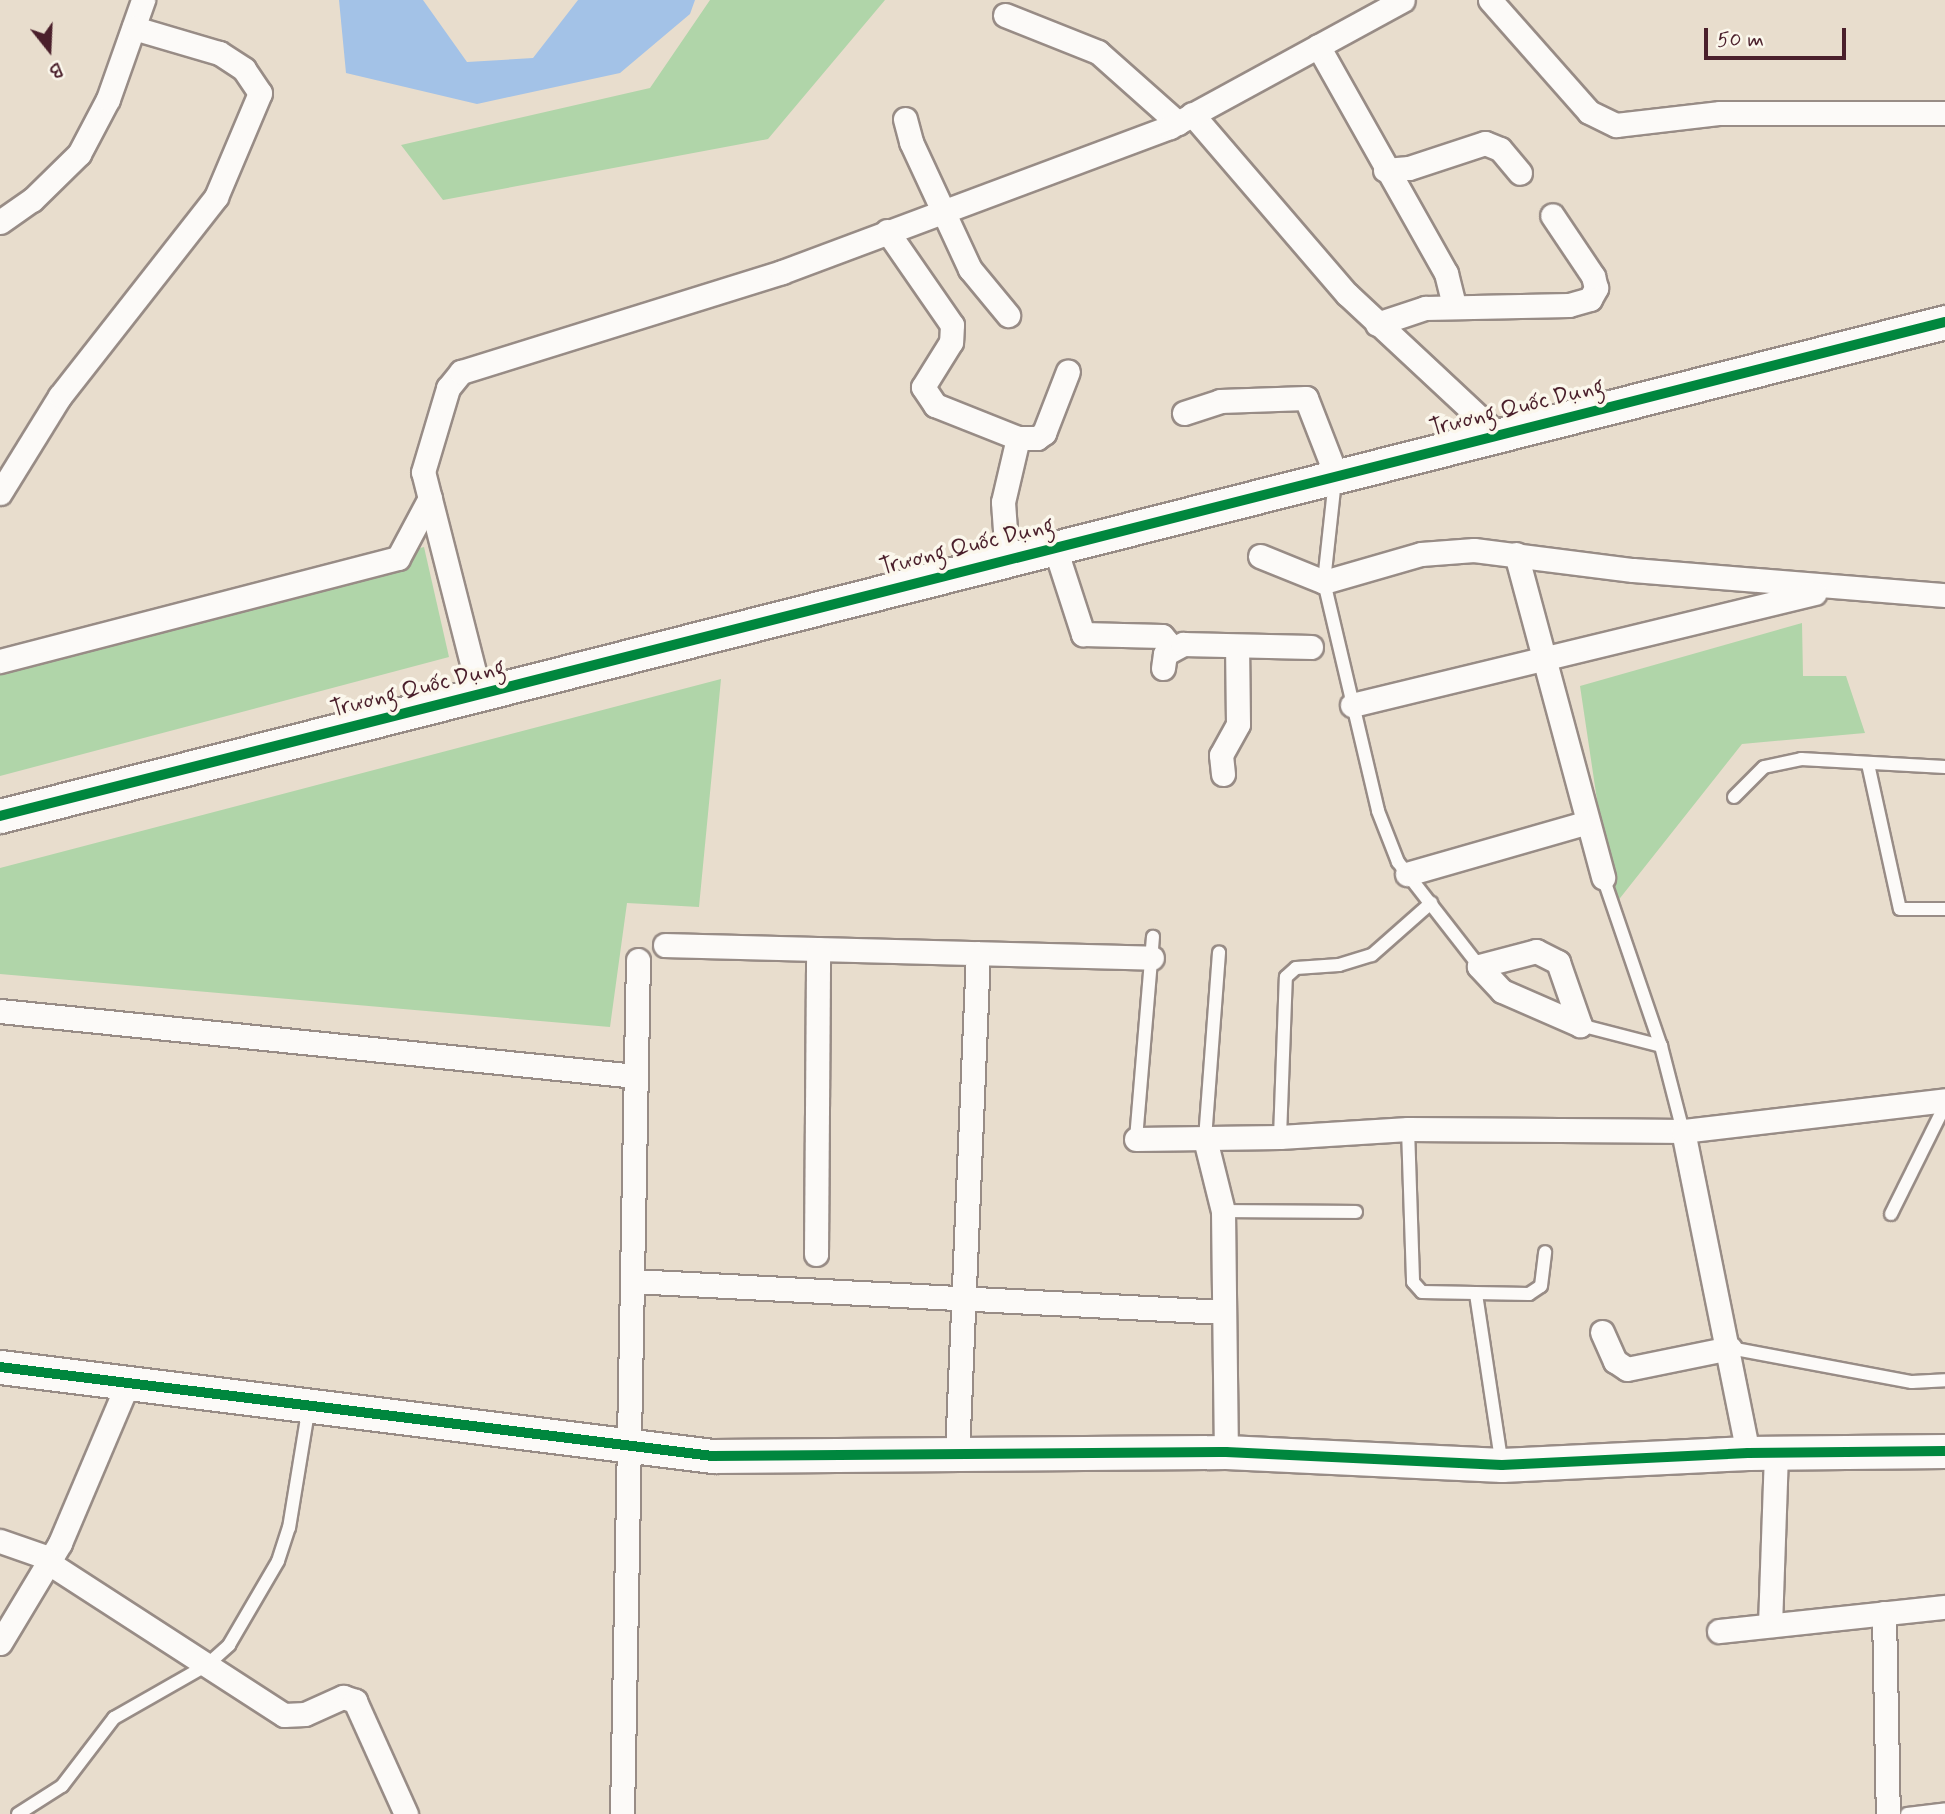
<!DOCTYPE html>
<meta charset="utf-8">
<style>
body{margin:0}
#map{position:relative;width:1945px;height:1814px;overflow:hidden;background:#e8ddcd;font-family:Mynerve,sans-serif}
div>[style]{position:absolute}
[style*='--x']{left:calc(var(--x)*1px);top:calc(var(--y)*1px);width:calc(var(--w)*1px);rotate:calc(var(--a)*1deg)}
.green>*{inset:0;background:#b0d5a9}
.water>*{inset:0;background:#a3c2e7}
.roads{filter:drop-shadow(2px 0 #988c86) drop-shadow(-2px 0 #988c86) drop-shadow(0 2px #988c86) drop-shadow(0 -2px #988c86)}
.lane>*{height:12px;margin:-6px;padding:0 6px;transform-origin:6px;border-radius:6px;background:#fcfaf8}
.street>*{height:23px;margin:-11.5px;padding:0 11.5px;transform-origin:11.5px;border-radius:11.5px;background:#fcfaf8}
.secondary>*{height:33px;margin:-16.5px;padding:0 16.5px;transform-origin:16.5px;border-radius:16.5px;background:#fcfaf8}
.cycleway>*{height:10px;margin:-5px;padding:0 5px;transform-origin:5px;border-radius:5px;background:#00873e}
span{translate:-50% -50%;white-space:nowrap;text-align:center;line-height:1.15;-webkit-text-stroke:7px #fbf7ec;paint-order:stroke}
.street-label{font-size:23px;color:#4a1f2b}
.north{position:absolute;left:14px;top:14px;width:70px;height:70px;-webkit-text-stroke:5px #fbf7ec;paint-order:stroke;rotate:162deg;font-size:19px;font-weight:700;line-height:28px;text-align:center;color:#4a1f2b}
.north::after{content:'';display:block;margin:auto;width:24px;height:32px;background:#4a1f2b;clip-path:polygon(50% 0,100% 100%,50% 72%,0 100%)}
.scale{position:absolute;left:1704px;top:28px;width:142px;height:32px;box-sizing:border-box;border:4px solid #4a1f2b;border-top:0;padding-left:9px;font-size:21px;line-height:24px;white-space:nowrap;color:#4a1f2b;-webkit-text-stroke:5px #fbf7ec;paint-order:stroke}
</style>
<div id="map">
<div class="green">
<i style="clip-path:polygon(710px 0,885px 0,768px 139px,443px 200px,401px 145px,650px 88px)"></i>
<i style="clip-path:polygon(424px 547px,449px 657px,0 776px,0 656px)"></i>
<i style="clip-path:polygon(1802px 623px,1803px 676px,1846px 676px,1865px 733px,1742px 744px,1613px 907px,1580px 686px)"></i>
<i style="clip-path:polygon(721px 679px,699px 907px,627px 903px,610px 1027px,0 974px,0 868px)"></i>
</div>
<div class="water">
<i style="clip-path:polygon(339px 0,423px 0,467px 62px,533px 58px,578px 0,695px 0,690px 14px,620px 73px,477px 104px,346px 73px)"></i>
</div>
<div class="roads">
<div class="lane">
<i style="--x:1335;--y:480;--w:103;--a:96.2"></i>
<i style="--x:1324;--y:582;--w:235;--a:76.7"></i>
<i style="--x:1378;--y:811;--w:55;--a:68.6"></i>
<i style="--x:1398;--y:862;--w:132;--a:52.1"></i>
<i style="--x:1868;--y:764;--w:148;--a:77.6"></i>
<i style="--x:1900;--y:909;--w:45;--a:0"></i>
<i style="--x:1734;--y:797;--w:42;--a:-45"></i>
<i style="--x:1764;--y:767;--w:38;--a:-12"></i>
<i style="--x:1801;--y:759;--w:144;--a:3.2"></i>
<i style="--x:1603;--y:877;--w:179;--a:71.1"></i>
<i style="--x:1661;--y:1046;--w:88;--a:75.5"></i>
<i style="--x:1580;--y:1025;--w:84;--a:14.5"></i>
<i style="--x:1408;--y:1129;--w:153;--a:88.1"></i>
<i style="--x:1413;--y:1282;--w:13;--a:48"></i>
<i style="--x:1422;--y:1292;--w:107;--a:1.1"></i>
<i style="--x:1529;--y:1294;--w:14;--a:-34"></i>
<i style="--x:1541;--y:1286;--w:34;--a:-83"></i>
<i style="--x:1280;--y:1137;--w:160;--a:-87.9"></i>
<i style="--x:1286;--y:977;--w:13;--a:-42"></i>
<i style="--x:1296;--y:968;--w:43;--a:-4"></i>
<i style="--x:1339;--y:965;--w:34;--a:-17"></i>
<i style="--x:1372;--y:955;--w:79;--a:-41.4"></i>
<i style="--x:1136;--y:1139;--w:203;--a:-85.2"></i>
<i style="--x:1205;--y:1139;--w:187;--a:-85.7"></i>
<i style="--x:1223;--y:1211;--w:133;--a:0.4"></i>
<i style="--x:1891;--y:1214;--w:122;--a:-63.6"></i>
<i style="--x:1476;--y:1294;--w:173;--a:81.4"></i>
<i style="--x:1730;--y:1348;--w:185;--a:10.6"></i>
<i style="--x:1912;--y:1382;--w:33;--a:-3"></i>
<i style="--x:18;--y:1814;--w:52;--a:-32.5"></i>
<i style="--x:62;--y:1786;--w:86;--a:-52.6"></i>
<i style="--x:114;--y:1718;--w:107;--a:-29.7"></i>
<i style="--x:207;--y:1665;--w:30;--a:-42"></i>
<i style="--x:229;--y:1645;--w:97;--a:-59.7"></i>
<i style="--x:278;--y:1561;--w:35;--a:-72"></i>
<i style="--x:289;--y:1528;--w:124;--a:-80.7"></i>
<i style="--x:1907;--y:1814;--w:38;--a:-7"></i>
</div>
<div class="street">
<i style="--x:1490;--y:0;--w:149;--a:48.5"></i>
<i style="--x:1589;--y:112;--w:30;--a:26"></i>
<i style="--x:1616;--y:125;--w:105;--a:-6.6"></i>
<i style="--x:1720;--y:113;--w:225;--a:0"></i>
<i style="--x:1005;--y:15;--w:100;--a:21.7"></i>
<i style="--x:1098;--y:52;--w:107;--a:41.6"></i>
<i style="--x:1318;--y:46;--w:261;--a:60.6"></i>
<i style="--x:1446;--y:273;--w:33;--a:76"></i>
<i style="--x:1192;--y:114;--w:238;--a:49.3"></i>
<i style="--x:1347;--y:294;--w:205;--a:43"></i>
<i style="--x:905;--y:119;--w:24;--a:75"></i>
<i style="--x:911;--y:142;--w:140;--a:65.1"></i>
<i style="--x:970;--y:269;--w:60;--a:50.4"></i>
<i style="--x:1385;--y:170;--w:24;--a:-5"></i>
<i style="--x:1409;--y:168;--w:80;--a:-18.2"></i>
<i style="--x:1485;--y:143;--w:16;--a:22"></i>
<i style="--x:1500;--y:149;--w:31;--a:50"></i>
<i style="--x:0;--y:222;--w:39;--a:-35"></i>
<i style="--x:32;--y:200;--w:66;--a:-44.4"></i>
<i style="--x:79;--y:154;--w:62;--a:-62.2"></i>
<i style="--x:108;--y:99;--w:105;--a:-70.5"></i>
<i style="--x:887;--y:231;--w:114;--a:55.3"></i>
<i style="--x:952;--y:325;--w:17;--a:93"></i>
<i style="--x:951;--y:342;--w:53;--a:121.9"></i>
<i style="--x:923;--y:387;--w:22;--a:56"></i>
<i style="--x:935;--y:405;--w:89;--a:21.7"></i>
<i style="--x:1018;--y:438;--w:19;--a:0"></i>
<i style="--x:1037;--y:438;--w:9;--a:-36"></i>
<i style="--x:1044;--y:433;--w:66;--a:-68.8"></i>
<i style="--x:1377;--y:324;--w:51;--a:-18.4"></i>
<i style="--x:1425;--y:308;--w:144;--a:-1.2"></i>
<i style="--x:1569;--y:305;--w:22;--a:-16"></i>
<i style="--x:1590;--y:299;--w:13;--a:-61"></i>
<i style="--x:1596;--y:288;--w:12;--a:-104"></i>
<i style="--x:1593;--y:276;--w:73;--a:-123.9"></i>
<i style="--x:1184;--y:413;--w:38;--a:-18"></i>
<i style="--x:1220;--y:401;--w:86;--a:-2"></i>
<i style="--x:1306;--y:398;--w:83;--a:68.7"></i>
<i style="--x:0;--y:493;--w:114;--a:-58.3"></i>
<i style="--x:60;--y:396;--w:253;--a:-51.9"></i>
<i style="--x:216;--y:197;--w:113;--a:-67.1"></i>
<i style="--x:260;--y:93;--w:29;--a:-124"></i>
<i style="--x:244;--y:69;--w:30;--a:-147"></i>
<i style="--x:219;--y:53;--w:89;--a:-163.6"></i>
<i style="--x:1054;--y:545;--w:94;--a:72"></i>
<i style="--x:1083;--y:634;--w:79;--a:1.5"></i>
<i style="--x:1162;--y:636;--w:16;--a:50"></i>
<i style="--x:1516;--y:554;--w:335;--a:74.9"></i>
<i style="--x:1260;--y:556;--w:69;--a:22.1"></i>
<i style="--x:1324;--y:582;--w:101;--a:-16.1"></i>
<i style="--x:1421;--y:554;--w:53;--a:-4.3"></i>
<i style="--x:1474;--y:550;--w:160;--a:7.2"></i>
<i style="--x:1633;--y:570;--w:313;--a:4.6"></i>
<i style="--x:1007;--y:558;--w:56;--a:-94.1"></i>
<i style="--x:1003;--y:502;--w:66;--a:-76.8"></i>
<i style="--x:0;--y:661;--w:411;--a:-14.5"></i>
<i style="--x:398;--y:558;--w:68;--a:-61.9"></i>
<i style="--x:1163;--y:668;--w:14;--a:-82"></i>
<i style="--x:1165;--y:654;--w:21;--a:-29"></i>
<i style="--x:1183;--y:644;--w:128;--a:1.3"></i>
<i style="--x:480;--y:695;--w:230;--a:-104.3"></i>
<i style="--x:423;--y:472;--w:88;--a:-73.4"></i>
<i style="--x:448;--y:388;--w:21;--a:-51"></i>
<i style="--x:461;--y:372;--w:336;--a:-17.3"></i>
<i style="--x:782;--y:272;--w:414;--a:-20.5"></i>
<i style="--x:1170;--y:127;--w:265;--a:-28.6"></i>
<i style="--x:1352;--y:705;--w:476;--a:-13.6"></i>
<i style="--x:1223;--y:774;--w:19;--a:-96"></i>
<i style="--x:1221;--y:755;--w:35;--a:-61"></i>
<i style="--x:1238;--y:724;--w:78;--a:-90.7"></i>
<i style="--x:1407;--y:874;--w:188;--a:-16"></i>
<i style="--x:665;--y:945;--w:487;--a:1.5"></i>
<i style="--x:1536;--y:951;--w:25;--a:27"></i>
<i style="--x:1558;--y:962;--w:67;--a:70.8"></i>
<i style="--x:1580;--y:1025;--w:85;--a:-156.4"></i>
<i style="--x:1502;--y:991;--w:34;--a:-133"></i>
<i style="--x:1479;--y:966;--w:59;--a:-14.7"></i>
<i style="--x:0;--y:1011;--w:639;--a:5.84"></i>
<i style="--x:1683;--y:1131;--w:328;--a:78.6"></i>
<i style="--x:1136;--y:1139;--w:144;--a:-0.8"></i>
<i style="--x:1280;--y:1137;--w:128;--a:-3.6"></i>
<i style="--x:1408;--y:1129;--w:275;--a:0.4"></i>
<i style="--x:1683;--y:1131;--w:264;--a:-6.7"></i>
<i style="--x:1205;--y:1139;--w:74;--a:76"></i>
<i style="--x:1223;--y:1211;--w:241;--a:89.3"></i>
<i style="--x:816;--y:1254;--w:305;--a:-89.6"></i>
<i style="--x:632;--y:1281;--w:593;--a:3"></i>
<i style="--x:1602;--y:1332;--w:32;--a:66"></i>
<i style="--x:1615;--y:1361;--w:14;--a:34"></i>
<i style="--x:1627;--y:1369;--w:105;--a:-11.5"></i>
<i style="--x:957;--y:1454;--w:501;--a:-87.6"></i>
<i style="--x:0;--y:1541;--w:55;--a:19.1"></i>
<i style="--x:49;--y:1563;--w:280;--a:32.9"></i>
<i style="--x:284;--y:1715;--w:21;--a:-3"></i>
<i style="--x:305;--y:1714;--w:42;--a:-24.1"></i>
<i style="--x:343;--y:1697;--w:13;--a:18"></i>
<i style="--x:355;--y:1701;--w:124;--a:65.7"></i>
<i style="--x:1884;--y:1613;--w:201;--a:88.9"></i>
<i style="--x:1770;--y:1625;--w:170;--a:-88"></i>
<i style="--x:1719;--y:1631;--w:227;--a:-6.1"></i>
<i style="--x:0;--y:1643;--w:117;--a:-59"></i>
<i style="--x:60;--y:1543;--w:174;--a:-67"></i>
<i style="--x:622;--y:1814;--w:854;--a:-88.93"></i>
</div>
<div class="secondary">
<i style="--x:0;--y:816;--w:2007;--a:-14.25"></i>
<i style="--x:0;--y:1367;--w:719;--a:7.12"></i>
<i style="--x:713;--y:1456;--w:513;--a:-0.45"></i>
<i style="--x:1226;--y:1452;--w:276;--a:2.7"></i>
<i style="--x:1502;--y:1465;--w:246;--a:-2.8"></i>
<i style="--x:1748;--y:1453;--w:197;--a:-0.6"></i>
</div>
</div>
<div class="cycleway">
<i style="--x:0;--y:816;--w:2007;--a:-14.25"></i>
<i style="--x:0;--y:1367;--w:719;--a:7.12"></i>
<i style="--x:713;--y:1456;--w:513;--a:-0.45"></i>
<i style="--x:1226;--y:1452;--w:276;--a:2.7"></i>
<i style="--x:1502;--y:1465;--w:246;--a:-2.8"></i>
<i style="--x:1748;--y:1453;--w:197;--a:-0.6"></i>
</div>
<div class="street-label">
<span style="left:1517px;top:408px;rotate:-14deg">Trương Quốc Dụng</span>
<span style="left:967px;top:547px;rotate:-14deg">Trương Quốc Dụng</span>
<span style="left:418px;top:689px;rotate:-14deg">Trương Quốc Dụng</span>
</div>
<div class="north">B</div>
<div class="scale">50 m</div>
</div>
